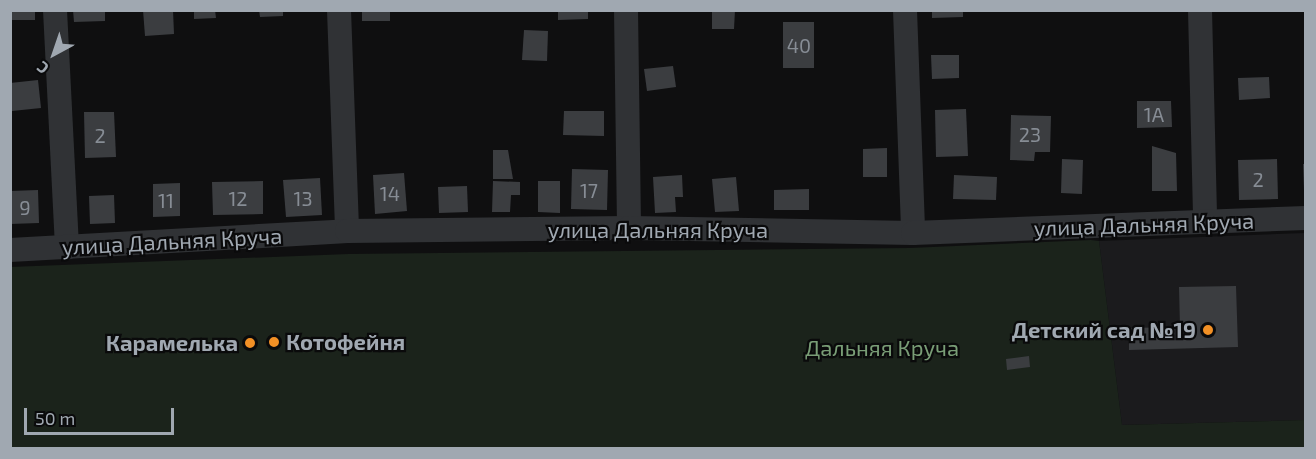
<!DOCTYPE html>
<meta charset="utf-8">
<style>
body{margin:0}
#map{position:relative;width:1316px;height:459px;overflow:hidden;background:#0f0f10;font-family:"Exo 2",sans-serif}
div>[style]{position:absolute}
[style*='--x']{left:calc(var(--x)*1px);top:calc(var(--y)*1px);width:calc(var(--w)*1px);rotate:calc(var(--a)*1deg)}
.built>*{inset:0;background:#1b1b1d}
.green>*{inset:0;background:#1b231b}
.building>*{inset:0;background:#3b3d40}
.minor>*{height:24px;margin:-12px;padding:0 12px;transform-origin:12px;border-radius:12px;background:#303235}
.dots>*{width:16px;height:16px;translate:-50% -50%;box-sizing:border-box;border:3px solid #0a0a0b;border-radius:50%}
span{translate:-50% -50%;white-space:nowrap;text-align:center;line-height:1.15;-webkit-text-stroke:4.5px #0a0a0b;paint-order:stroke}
.number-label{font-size:20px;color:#878d95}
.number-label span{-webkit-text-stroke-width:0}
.street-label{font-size:22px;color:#a0a8b1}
.poi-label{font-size:22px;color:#a0a8b1;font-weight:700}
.right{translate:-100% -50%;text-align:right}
.left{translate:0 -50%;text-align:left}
.park-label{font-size:22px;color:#799d76}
.frame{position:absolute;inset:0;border:12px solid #a0a8b1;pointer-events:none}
.north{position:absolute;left:24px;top:24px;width:60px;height:60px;-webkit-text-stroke:4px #0a0a0b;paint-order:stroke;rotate:220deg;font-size:16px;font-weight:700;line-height:24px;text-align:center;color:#a0a8b1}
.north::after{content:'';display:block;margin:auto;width:21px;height:27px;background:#a0a8b1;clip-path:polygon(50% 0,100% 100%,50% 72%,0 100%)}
.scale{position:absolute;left:24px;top:408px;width:150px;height:27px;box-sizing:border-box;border:3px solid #a0a8b1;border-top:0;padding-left:8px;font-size:18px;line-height:21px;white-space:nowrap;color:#a0a8b1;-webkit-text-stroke:4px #0a0a0b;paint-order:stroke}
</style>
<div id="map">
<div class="built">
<i style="clip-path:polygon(1305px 233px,1305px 420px,1122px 425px,1099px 241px)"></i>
</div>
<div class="green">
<i style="clip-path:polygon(1091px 240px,1099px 241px,1122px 425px,1305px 420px,1305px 448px,11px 448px,10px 267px,349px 254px,910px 248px)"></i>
</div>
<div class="building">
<i style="clip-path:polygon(10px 10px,35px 10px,35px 20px,10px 20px)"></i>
<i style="clip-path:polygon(73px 10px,105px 10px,105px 21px,74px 22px)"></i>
<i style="clip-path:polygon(143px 10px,173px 10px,174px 34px,145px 36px)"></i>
<i style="clip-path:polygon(194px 10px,215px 10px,216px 18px,194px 19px)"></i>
<i style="clip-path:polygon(259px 10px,283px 10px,283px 16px,260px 17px)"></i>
<i style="clip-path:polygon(362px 10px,390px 10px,390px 21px,362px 21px)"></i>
<i style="clip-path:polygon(558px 10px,588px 10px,588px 19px,558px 20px)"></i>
<i style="clip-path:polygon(712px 10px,735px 10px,734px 29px,712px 29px)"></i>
<i style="clip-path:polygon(932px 10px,963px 10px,963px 17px,932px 18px)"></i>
<i style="clip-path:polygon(783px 22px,814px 22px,814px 68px,783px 68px)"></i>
<i style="clip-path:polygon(524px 30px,548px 31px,547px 61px,522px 60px)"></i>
<i style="clip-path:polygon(931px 55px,959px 55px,959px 78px,932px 79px)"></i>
<i style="clip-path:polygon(673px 66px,676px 87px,647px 91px,644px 69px)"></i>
<i style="clip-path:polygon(1269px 77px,1270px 98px,1239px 100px,1238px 78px)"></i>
<i style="clip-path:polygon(38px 80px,41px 108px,12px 111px,10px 83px)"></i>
<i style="clip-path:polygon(1137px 101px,1171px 101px,1172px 127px,1137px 128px)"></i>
<i style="clip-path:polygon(966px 109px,968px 156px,936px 157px,935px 110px)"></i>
<i style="clip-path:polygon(564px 111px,604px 111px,604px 136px,563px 135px)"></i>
<i style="clip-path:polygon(84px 112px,114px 112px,116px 157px,85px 158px)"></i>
<i style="clip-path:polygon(1011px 115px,1051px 116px,1050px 152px,1035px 152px,1034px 161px,1010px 160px)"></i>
<i style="clip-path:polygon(1152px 146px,1176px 153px,1177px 191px,1152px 191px)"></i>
<i style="clip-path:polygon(887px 148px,887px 177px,863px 177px,863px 149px)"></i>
<i style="clip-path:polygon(493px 150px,508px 150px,513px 179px,493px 179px)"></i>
<i style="clip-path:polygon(1062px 159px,1083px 160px,1082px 194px,1061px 193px)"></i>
<i style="clip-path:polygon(1277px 159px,1278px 199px,1239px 200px,1238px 160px)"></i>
<i style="clip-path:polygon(1303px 164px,1306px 164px,1306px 190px,1304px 190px)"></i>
<i style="clip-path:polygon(572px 169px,608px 170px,607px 210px,571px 209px)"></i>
<i style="clip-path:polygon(404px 173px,407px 211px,375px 214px,373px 175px)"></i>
<i style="clip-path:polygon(682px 175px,683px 197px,675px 197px,676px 212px,655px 213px,653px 177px)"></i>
<i style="clip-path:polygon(954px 175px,997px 177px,996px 200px,953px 199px)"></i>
<i style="clip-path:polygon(736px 177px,739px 211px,715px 212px,712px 179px)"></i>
<i style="clip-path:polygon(320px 178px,322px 215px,286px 217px,283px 180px)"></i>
<i style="clip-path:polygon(263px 181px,263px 214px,213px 215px,212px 182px)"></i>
<i style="clip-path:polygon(493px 181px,520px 182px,520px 195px,511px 195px,510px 212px,492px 212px)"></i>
<i style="clip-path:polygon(538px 181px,560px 181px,560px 213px,538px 212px)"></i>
<i style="clip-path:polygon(180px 183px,180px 216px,153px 217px,153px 184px)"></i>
<i style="clip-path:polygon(467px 186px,468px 212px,439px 213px,438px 187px)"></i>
<i style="clip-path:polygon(809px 189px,809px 210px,774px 210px,774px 190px)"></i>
<i style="clip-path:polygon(38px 190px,39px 223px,10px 224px,10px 191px)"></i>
<i style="clip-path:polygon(114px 195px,115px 223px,90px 224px,89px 196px)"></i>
<i style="clip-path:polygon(1236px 286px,1238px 347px,1129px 350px,1129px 328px,1180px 327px,1179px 287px)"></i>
<i style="clip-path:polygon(1029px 356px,1030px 367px,1007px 370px,1006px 359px)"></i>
</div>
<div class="minor">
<i style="--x:55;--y:10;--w:238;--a:87.1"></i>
<i style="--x:339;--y:10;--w:221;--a:87.9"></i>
<i style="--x:626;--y:10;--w:218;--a:89.2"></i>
<i style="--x:905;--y:10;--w:223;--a:87.9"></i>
<i style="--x:1200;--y:10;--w:208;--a:88.6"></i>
<i style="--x:10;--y:250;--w:338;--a:-3.2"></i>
<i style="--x:347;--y:231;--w:282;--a:-0.6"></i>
<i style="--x:629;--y:228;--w:284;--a:1"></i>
<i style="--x:913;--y:233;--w:393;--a:-2.2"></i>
</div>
<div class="dots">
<i style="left:1208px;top:330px;background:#f29025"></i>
<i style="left:274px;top:342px;background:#f29025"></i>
<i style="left:250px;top:343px;background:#f29025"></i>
</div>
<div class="number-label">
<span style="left:799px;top:45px">40</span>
<span style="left:1154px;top:114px">1А</span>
<span style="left:1030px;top:134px">23</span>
<span style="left:100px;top:135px">2</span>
<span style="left:1258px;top:179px">2</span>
<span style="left:589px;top:190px">17</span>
<span style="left:390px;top:193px">14</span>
<span style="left:238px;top:198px">12</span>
<span style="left:303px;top:198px">13</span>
<span style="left:166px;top:200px">11</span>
<span style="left:25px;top:207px">9</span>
</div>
<div class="street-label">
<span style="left:1144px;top:224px;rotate:-2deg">улица Дальняя Круча</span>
<span style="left:658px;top:230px">улица Дальняя Круча</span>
<span style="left:172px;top:241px;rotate:-3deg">улица Дальняя Круча</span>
</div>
<div class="poi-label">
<span class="right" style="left:1196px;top:330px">Детский сад №19</span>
<span class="left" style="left:286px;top:342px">Котофейня</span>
<span class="right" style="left:238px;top:343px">Карамелька</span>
</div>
<div class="park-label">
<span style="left:882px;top:348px">Дальняя Круча</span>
</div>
<div class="frame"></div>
<div class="north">С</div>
<div class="scale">50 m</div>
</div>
